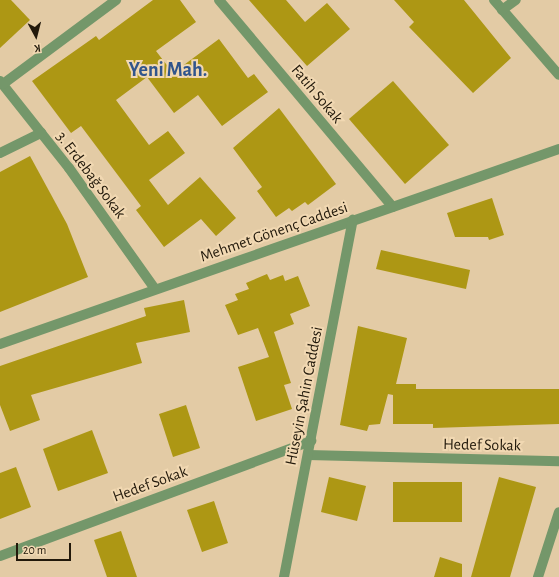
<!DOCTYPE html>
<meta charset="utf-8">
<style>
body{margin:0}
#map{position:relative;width:559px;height:577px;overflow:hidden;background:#e3cba5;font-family:"Alegreya Sans",sans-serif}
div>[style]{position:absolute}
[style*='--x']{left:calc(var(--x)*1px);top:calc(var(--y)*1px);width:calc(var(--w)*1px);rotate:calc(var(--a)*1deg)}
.building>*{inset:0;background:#ad9714}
.street>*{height:10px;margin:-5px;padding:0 5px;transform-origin:5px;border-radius:5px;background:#74976a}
span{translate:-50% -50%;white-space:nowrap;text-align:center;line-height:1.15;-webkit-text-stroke:4px #f1d8b2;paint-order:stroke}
.street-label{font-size:16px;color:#22190b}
.district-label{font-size:20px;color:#31558c;font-weight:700}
.north{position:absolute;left:16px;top:16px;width:40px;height:40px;-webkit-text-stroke:3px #f1d8b2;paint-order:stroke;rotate:173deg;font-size:11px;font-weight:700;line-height:16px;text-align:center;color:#22190b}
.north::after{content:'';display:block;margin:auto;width:14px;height:18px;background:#22190b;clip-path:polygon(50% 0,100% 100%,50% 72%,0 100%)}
.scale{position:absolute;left:16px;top:543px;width:55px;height:18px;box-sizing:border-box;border:2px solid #22190b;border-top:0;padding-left:5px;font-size:12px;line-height:14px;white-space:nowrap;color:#22190b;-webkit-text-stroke:3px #f1d8b2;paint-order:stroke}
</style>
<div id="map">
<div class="building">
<i style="clip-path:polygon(0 0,11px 0,30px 20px,0 48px)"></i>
<i style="clip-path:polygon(153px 0,180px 0,196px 22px,156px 51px,173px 73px,219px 39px,248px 78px,254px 74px,268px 92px,222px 126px,198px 95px,174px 113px,147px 77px,116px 100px,149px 145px,168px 131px,185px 153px,149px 180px,168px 205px,200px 177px,236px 218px,216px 236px,201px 219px,164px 247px,136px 210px,141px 206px,81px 126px,71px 133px,32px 81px,96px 36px,99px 40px)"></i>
<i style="clip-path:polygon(249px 0,286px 0,305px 22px,327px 3px,350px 29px,307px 66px)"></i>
<i style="clip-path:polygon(394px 0,464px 0,511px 58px,473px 93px,409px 27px,414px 22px)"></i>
<i style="clip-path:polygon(393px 81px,449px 145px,405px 184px,349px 119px)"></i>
<i style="clip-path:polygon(279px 108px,336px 184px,308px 205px,305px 202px,292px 211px,289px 208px,276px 217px,257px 191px,262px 187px,233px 148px)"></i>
<i style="clip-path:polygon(30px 156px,67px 224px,88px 277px,0 312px,0 172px)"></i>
<i style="clip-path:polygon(492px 198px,504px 235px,489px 240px,488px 237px,455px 237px,447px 213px)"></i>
<i style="clip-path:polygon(381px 250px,470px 270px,466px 289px,376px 269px)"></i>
<i style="clip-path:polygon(267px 274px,270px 280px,283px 275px,285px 281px,298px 276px,310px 306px,290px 314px,294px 324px,274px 332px,291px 383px,284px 385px,292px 409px,256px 421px,238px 367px,269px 357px,258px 328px,238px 335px,225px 305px,238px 300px,235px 294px,249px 289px,246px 283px)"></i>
<i style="clip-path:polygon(184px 300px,190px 332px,136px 343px,142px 363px,31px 395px,40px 420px,10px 431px,0 405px,0 366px,146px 316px,144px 308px)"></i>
<i style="clip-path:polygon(358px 326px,407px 338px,396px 384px,416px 384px,416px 389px,559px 389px,559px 424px,433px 428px,433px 424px,393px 424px,393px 395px,388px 394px,380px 424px,369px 425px,367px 431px,340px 425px)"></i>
<i style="clip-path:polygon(186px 405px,200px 448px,173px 457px,159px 414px)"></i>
<i style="clip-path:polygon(92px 430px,108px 473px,58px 491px,43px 449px)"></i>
<i style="clip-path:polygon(16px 467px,31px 507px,0 519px,0 473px)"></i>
<i style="clip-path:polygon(329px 477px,366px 486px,357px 521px,321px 512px)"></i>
<i style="clip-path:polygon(499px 477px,536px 487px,510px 577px,471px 577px)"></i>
<i style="clip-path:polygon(393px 482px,462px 482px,462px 522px,393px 522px)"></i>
<i style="clip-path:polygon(214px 501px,228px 543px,202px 552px,187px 510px)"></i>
<i style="clip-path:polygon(121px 531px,137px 577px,107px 577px,94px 540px)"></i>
<i style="clip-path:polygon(440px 557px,462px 564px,462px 577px,434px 577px)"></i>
</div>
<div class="street">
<i style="--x:219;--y:0;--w:270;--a:50"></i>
<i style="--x:494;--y:0;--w:99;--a:49.1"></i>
<i style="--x:502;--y:10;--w:17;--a:-36"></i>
<i style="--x:0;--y:81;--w:111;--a:51.6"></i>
<i style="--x:69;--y:168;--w:148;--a:54.6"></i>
<i style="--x:3;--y:84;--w:141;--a:-36.6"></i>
<i style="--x:0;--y:153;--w:46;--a:-26"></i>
<i style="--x:0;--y:344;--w:592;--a:-19.23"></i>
<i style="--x:308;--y:455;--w:251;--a:1.4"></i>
<i style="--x:0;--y:556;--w:332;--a:-20.3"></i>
<i style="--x:284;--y:577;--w:364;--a:-79.1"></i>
<i style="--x:538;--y:577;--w:68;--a:-72.1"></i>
</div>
<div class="street-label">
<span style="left:317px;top:94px;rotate:50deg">Fatih Sokak</span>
<span style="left:91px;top:175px;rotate:53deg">3. Erdebağ Sokak</span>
<span style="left:274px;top:232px;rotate:-19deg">Mehmet Gönenç Caddesi</span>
<span style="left:304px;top:396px;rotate:-79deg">Hüseyin Şahin Caddesi</span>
<span style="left:482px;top:445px;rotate:1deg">Hedef Sokak</span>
<span style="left:150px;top:484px;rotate:-20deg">Hedef Sokak</span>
</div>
<div class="district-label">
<span style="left:168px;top:70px">Yeni Mah.</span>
</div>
<div class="north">K</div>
<div class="scale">20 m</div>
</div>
